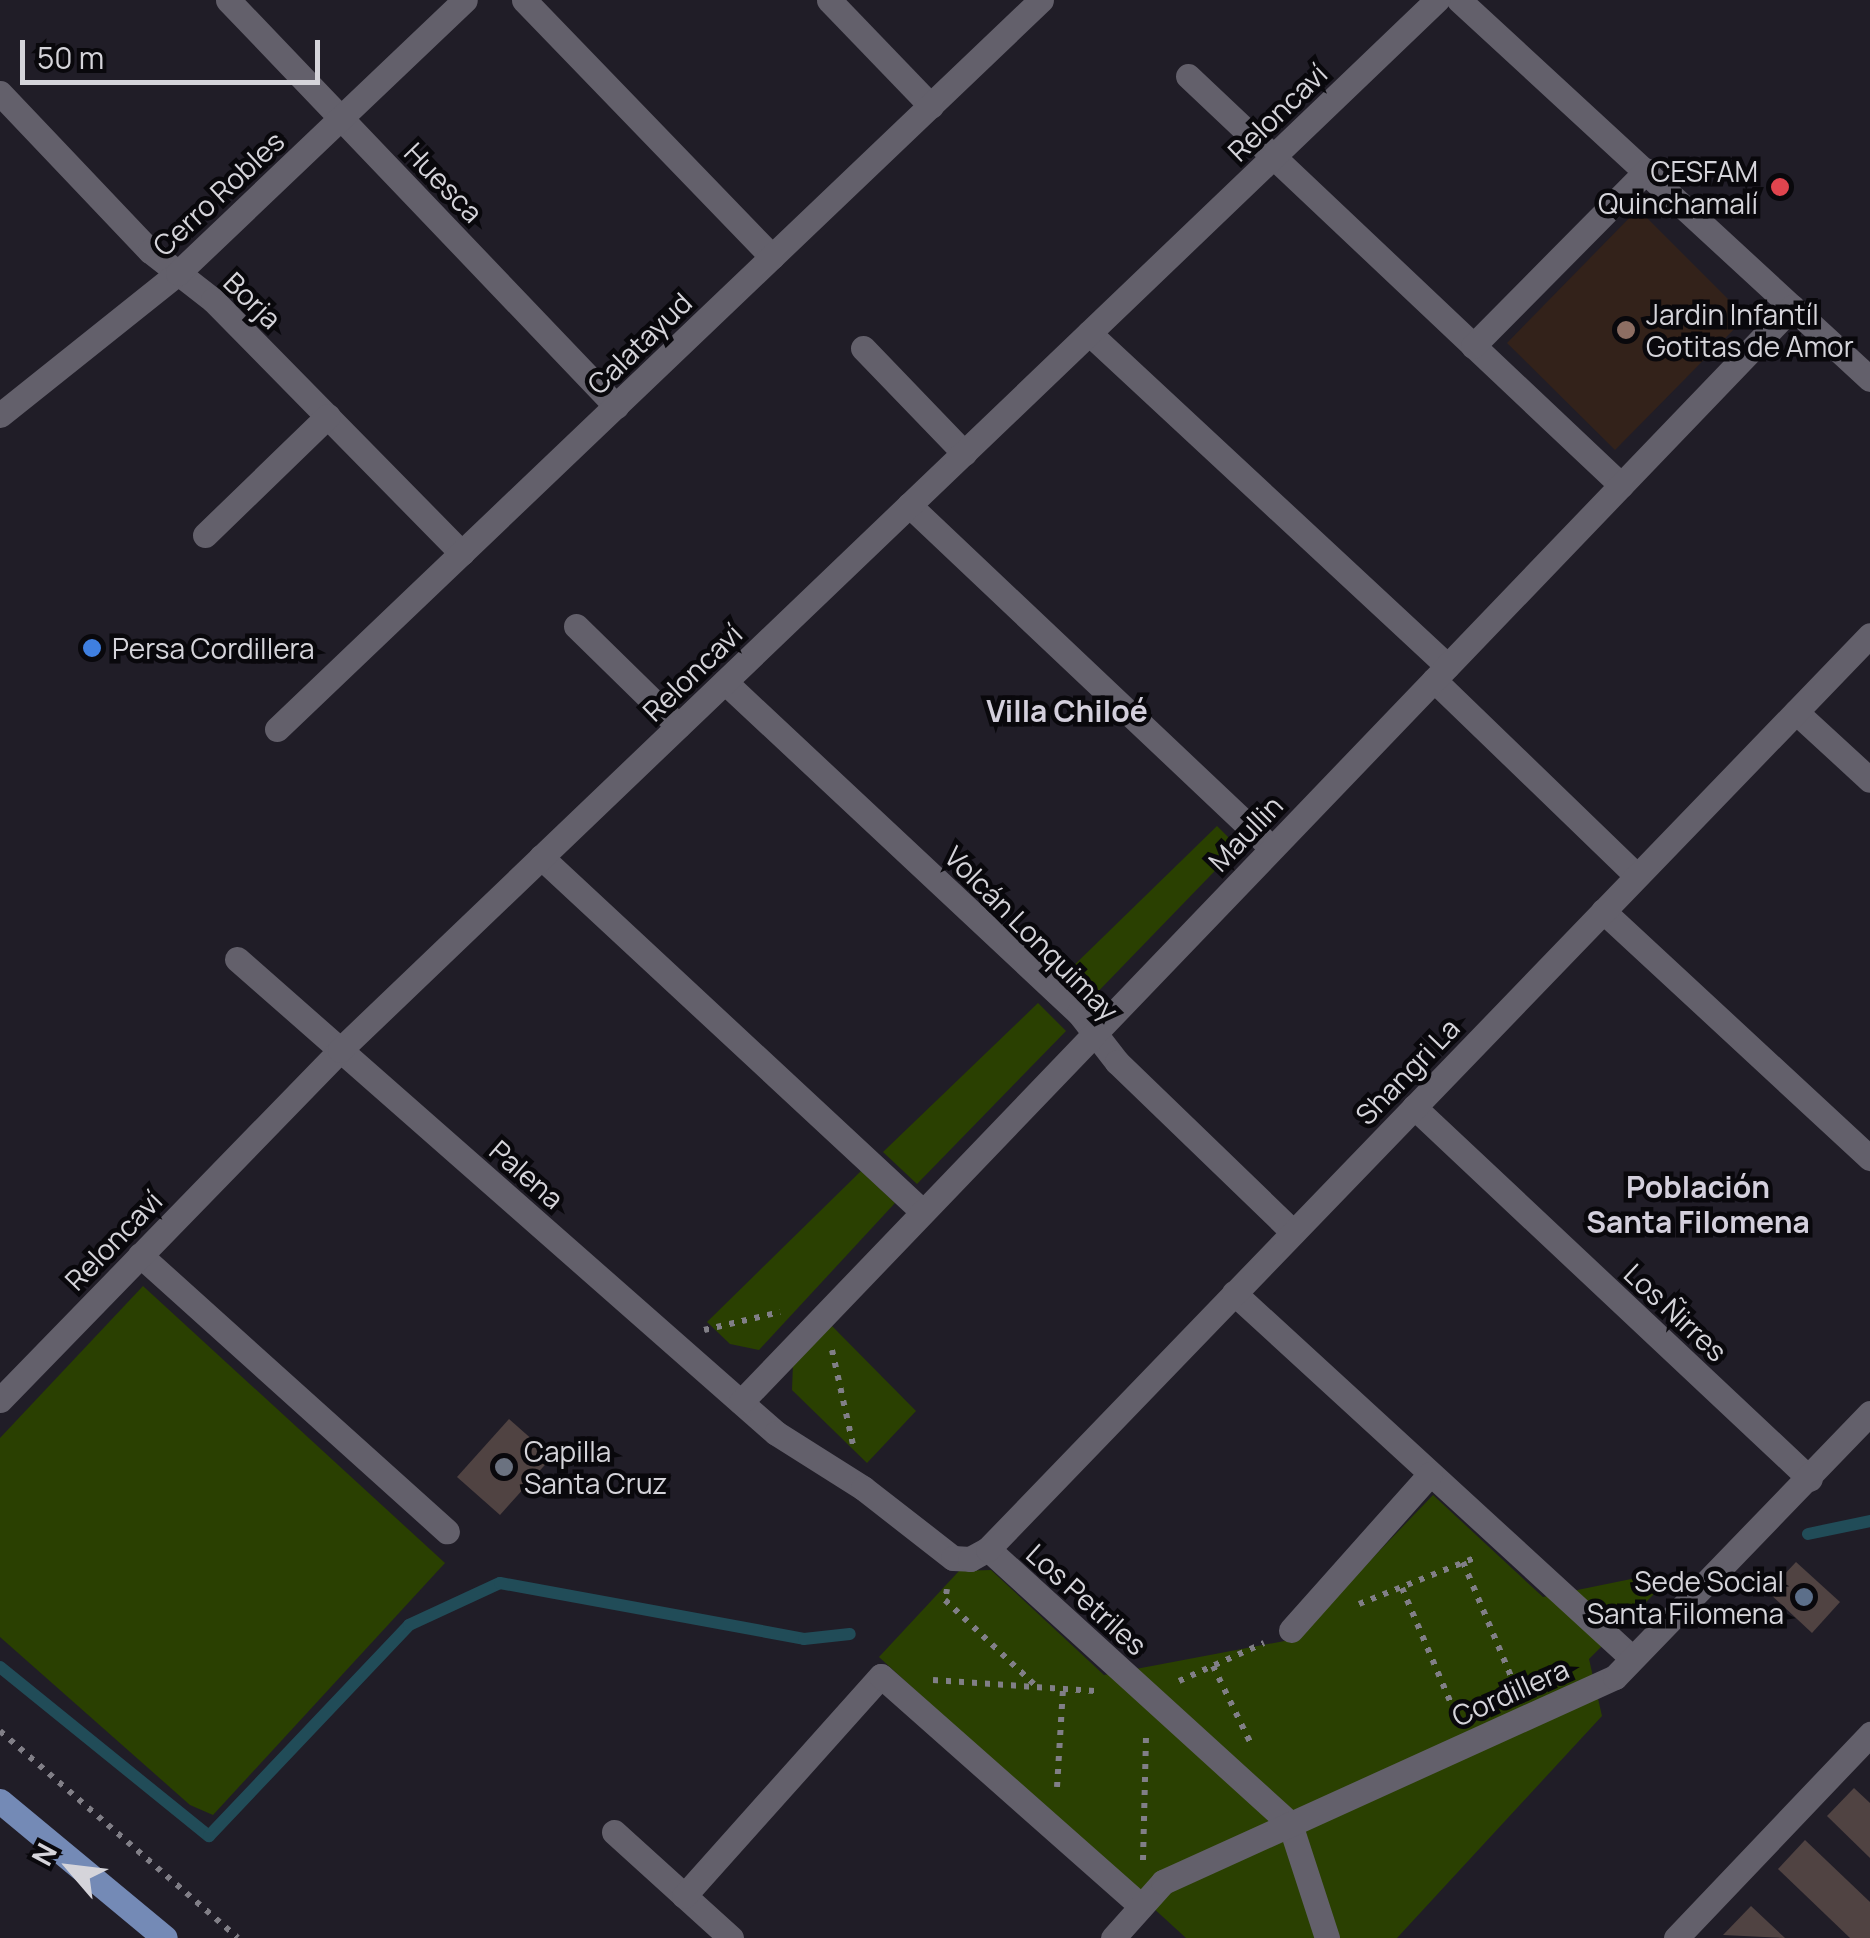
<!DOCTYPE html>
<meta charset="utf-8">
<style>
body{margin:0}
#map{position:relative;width:1870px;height:1938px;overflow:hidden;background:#201d27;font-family:Manrope,sans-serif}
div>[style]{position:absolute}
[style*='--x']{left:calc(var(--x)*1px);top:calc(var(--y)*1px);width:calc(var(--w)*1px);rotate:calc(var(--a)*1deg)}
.education>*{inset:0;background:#33221a}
.green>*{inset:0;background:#2a4001}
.stream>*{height:12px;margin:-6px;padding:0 6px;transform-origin:6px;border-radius:6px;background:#214c58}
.building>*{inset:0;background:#504342}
.path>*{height:6px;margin-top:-3px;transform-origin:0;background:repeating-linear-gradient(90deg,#817f87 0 5px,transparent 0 13px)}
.minor>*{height:25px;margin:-12.5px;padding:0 12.5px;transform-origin:12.5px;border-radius:12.5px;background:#63606b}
.major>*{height:25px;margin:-12.5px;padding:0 12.5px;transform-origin:12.5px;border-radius:12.5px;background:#748ab6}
.dots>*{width:28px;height:28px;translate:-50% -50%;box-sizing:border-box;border:5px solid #09080c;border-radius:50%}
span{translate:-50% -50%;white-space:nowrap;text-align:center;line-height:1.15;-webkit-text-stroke:9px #09080c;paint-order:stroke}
.street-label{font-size:28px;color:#d5d4da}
.poi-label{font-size:28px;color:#d5d4da}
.right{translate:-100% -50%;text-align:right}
.left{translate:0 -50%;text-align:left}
.neighbourhood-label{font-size:30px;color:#d3cfdc;font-weight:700}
.north{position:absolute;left:20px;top:1818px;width:100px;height:100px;-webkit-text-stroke:8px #09080c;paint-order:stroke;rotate:298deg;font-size:28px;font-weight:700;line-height:40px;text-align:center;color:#d5d4da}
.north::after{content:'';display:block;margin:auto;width:35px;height:45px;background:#d5d4da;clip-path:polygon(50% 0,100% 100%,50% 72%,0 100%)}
.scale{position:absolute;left:20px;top:40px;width:300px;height:45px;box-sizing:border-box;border:5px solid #d5d4da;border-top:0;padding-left:12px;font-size:30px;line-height:35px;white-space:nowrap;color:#d5d4da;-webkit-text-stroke:8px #09080c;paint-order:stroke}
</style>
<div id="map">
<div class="education">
<i style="clip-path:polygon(1638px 209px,1746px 317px,1615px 450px,1507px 343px)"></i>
</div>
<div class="green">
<i style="clip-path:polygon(1217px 826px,1238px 847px,1088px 1002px,1062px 977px)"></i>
<i style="clip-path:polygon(1038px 1003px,1066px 1031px,917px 1184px,883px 1152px)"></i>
<i style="clip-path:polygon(861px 1171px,895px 1203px,759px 1350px,730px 1344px,707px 1322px)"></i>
<i style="clip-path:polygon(143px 1286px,445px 1563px,213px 1815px,190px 1805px,0 1637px,0 1438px)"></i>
<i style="clip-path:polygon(830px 1324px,916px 1411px,867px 1463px,792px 1390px,793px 1364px)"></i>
<i style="clip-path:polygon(1433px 1495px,1543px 1597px,1641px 1577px,1656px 1592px,1589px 1659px,1602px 1716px,1397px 1938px,1186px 1938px,879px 1657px,959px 1571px,991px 1570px,1104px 1675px,1295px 1639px)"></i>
</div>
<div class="stream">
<i style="--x:1808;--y:1534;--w:63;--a:-11.8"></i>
<i style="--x:0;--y:1667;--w:269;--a:39"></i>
<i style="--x:209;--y:1836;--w:291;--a:-46.5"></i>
<i style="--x:409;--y:1625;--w:100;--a:-24.8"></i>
<i style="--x:500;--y:1583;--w:309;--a:10.4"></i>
<i style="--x:804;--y:1639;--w:46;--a:-6.2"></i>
</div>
<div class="building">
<i style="clip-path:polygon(509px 1419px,552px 1457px,500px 1515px,457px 1477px)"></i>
<i style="clip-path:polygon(1796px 1562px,1840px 1602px,1812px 1633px,1768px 1592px)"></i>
<i style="clip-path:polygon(1854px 1788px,1870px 1803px,1870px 1858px,1827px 1816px)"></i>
<i style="clip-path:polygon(1805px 1840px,1870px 1902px,1870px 1938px,1850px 1938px,1778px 1869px)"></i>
<i style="clip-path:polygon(1751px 1906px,1785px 1938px,1723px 1935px)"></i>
</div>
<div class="path">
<i style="--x:704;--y:1330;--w:78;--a:-13.3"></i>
<i style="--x:832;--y:1350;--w:97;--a:77.5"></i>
<i style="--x:1463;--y:1562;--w:137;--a:67.2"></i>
<i style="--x:1402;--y:1588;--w:138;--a:67"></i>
<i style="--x:947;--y:1589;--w:11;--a:100"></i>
<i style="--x:945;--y:1600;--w:127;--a:43.4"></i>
<i style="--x:1359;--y:1604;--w:127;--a:-21.7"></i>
<i style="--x:1213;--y:1666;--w:85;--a:64"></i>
<i style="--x:933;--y:1680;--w:162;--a:3.9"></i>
<i style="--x:1179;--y:1681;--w:93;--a:-24.1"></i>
<i style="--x:0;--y:1731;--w:315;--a:41"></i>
<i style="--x:1057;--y:1787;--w:99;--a:-86.5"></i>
<i style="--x:1143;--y:1860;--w:122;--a:-88.6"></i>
</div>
<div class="minor">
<i style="--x:228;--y:0;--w:562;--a:46.3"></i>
<i style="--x:524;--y:0;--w:357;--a:46"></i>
<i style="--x:829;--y:0;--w:147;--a:46.1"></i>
<i style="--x:1459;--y:0;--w:559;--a:42.68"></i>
<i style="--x:1188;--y:76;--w:596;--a:43.37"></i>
<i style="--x:0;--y:93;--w:218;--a:46.5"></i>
<i style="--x:150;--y:251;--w:80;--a:37.9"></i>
<i style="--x:213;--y:300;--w:355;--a:45.5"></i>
<i style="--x:1089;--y:333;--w:489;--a:42.9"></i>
<i style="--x:1473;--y:346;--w:247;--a:-45.3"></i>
<i style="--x:863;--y:348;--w:146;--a:46.1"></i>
<i style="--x:0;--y:415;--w:228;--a:-38.6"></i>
<i style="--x:178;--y:273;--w:396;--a:-43.6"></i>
<i style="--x:909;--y:505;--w:499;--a:43.4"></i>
<i style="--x:205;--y:535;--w:171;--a:-44.1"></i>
<i style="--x:576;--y:626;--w:143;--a:44.4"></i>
<i style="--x:1434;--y:680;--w:282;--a:44"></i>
<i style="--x:725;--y:682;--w:485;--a:43.1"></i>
<i style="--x:1079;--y:1013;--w:62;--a:52.2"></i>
<i style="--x:1117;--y:1062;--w:245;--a:44"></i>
<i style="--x:1796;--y:712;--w:100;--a:42.6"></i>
<i style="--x:277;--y:729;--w:1056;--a:-43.66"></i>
<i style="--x:541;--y:857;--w:521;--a:42.9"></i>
<i style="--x:1603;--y:911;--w:364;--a:42.8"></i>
<i style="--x:237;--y:959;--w:718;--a:41.33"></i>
<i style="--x:776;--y:1433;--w:103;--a:32.3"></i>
<i style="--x:863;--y:1488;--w:114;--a:37.9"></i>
<i style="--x:953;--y:1558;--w:17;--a:3"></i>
<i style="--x:970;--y:1559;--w:21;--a:-29"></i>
<i style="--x:988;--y:1549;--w:408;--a:42.3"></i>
<i style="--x:1290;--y:1824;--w:120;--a:72"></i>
<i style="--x:1414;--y:1107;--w:543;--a:43.21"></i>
<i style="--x:140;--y:1255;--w:413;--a:42"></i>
<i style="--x:1234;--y:1293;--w:540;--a:42.52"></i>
<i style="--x:0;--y:1400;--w:488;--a:-45.8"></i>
<i style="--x:340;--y:1050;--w:1519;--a:-43.75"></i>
<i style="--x:741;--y:1402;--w:1518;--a:-46.17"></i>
<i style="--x:988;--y:1549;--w:1270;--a:-46.02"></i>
<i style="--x:1291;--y:1630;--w:209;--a:-48.3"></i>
<i style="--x:614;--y:1832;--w:158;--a:42.2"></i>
<i style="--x:684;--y:1896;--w:295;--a:-48.2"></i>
<i style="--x:881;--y:1676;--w:347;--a:41.5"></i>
<i style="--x:1113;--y:1938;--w:75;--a:-48.2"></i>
<i style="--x:1163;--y:1882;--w:496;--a:-24.4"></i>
<i style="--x:1615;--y:1677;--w:367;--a:-46"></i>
<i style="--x:1676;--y:1938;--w:282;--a:-46.4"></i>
</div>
<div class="major">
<i style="--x:0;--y:1801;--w:214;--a:39.7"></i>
</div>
<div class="dots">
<i style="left:1780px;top:187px;background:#e0444e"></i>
<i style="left:1626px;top:330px;background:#8d6e63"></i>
<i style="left:92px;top:648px;background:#3f7fe0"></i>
<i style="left:504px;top:1467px;background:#6b7280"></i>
<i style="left:1804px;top:1597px;background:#5c6f8a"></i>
</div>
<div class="street-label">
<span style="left:1277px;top:112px;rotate:-44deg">Reloncaví</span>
<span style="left:444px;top:182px;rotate:46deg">Huesca</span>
<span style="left:218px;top:193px;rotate:-43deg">Cerro Robles</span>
<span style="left:253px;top:300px;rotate:44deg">Borja</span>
<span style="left:639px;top:343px;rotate:-44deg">Calatayud</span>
<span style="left:692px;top:672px;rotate:-44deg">Reloncaví</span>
<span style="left:1245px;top:833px;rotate:-46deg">Maullin</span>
<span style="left:1032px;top:933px;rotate:45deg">Volcán Lonquimay</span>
<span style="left:1407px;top:1071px;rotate:-46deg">Shangri La</span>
<span style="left:527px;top:1174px;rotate:41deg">Palena</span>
<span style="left:113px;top:1240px;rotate:-46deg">Reloncaví</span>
<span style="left:1676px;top:1312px;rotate:43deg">Los Ñirres</span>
<span style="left:1087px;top:1599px;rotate:42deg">Los Petriles</span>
<span style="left:1510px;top:1692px;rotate:-24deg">Cordillera</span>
</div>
<div class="poi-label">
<span class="right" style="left:1758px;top:187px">CESFAM<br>Quinchamalí</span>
<span class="left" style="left:1646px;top:330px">Jardin Infantíl<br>Gotitas de Amor</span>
<span class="left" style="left:112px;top:648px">Persa Cordillera</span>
<span class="left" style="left:524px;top:1467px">Capilla<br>Santa Cruz</span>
<span class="right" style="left:1784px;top:1597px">Sede Social<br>Santa Filomena</span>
</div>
<div class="neighbourhood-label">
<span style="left:1067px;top:711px">Villa Chiloé</span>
<span style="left:1698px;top:1204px">Población<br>Santa Filomena</span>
</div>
<div class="north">N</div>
<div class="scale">50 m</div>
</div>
